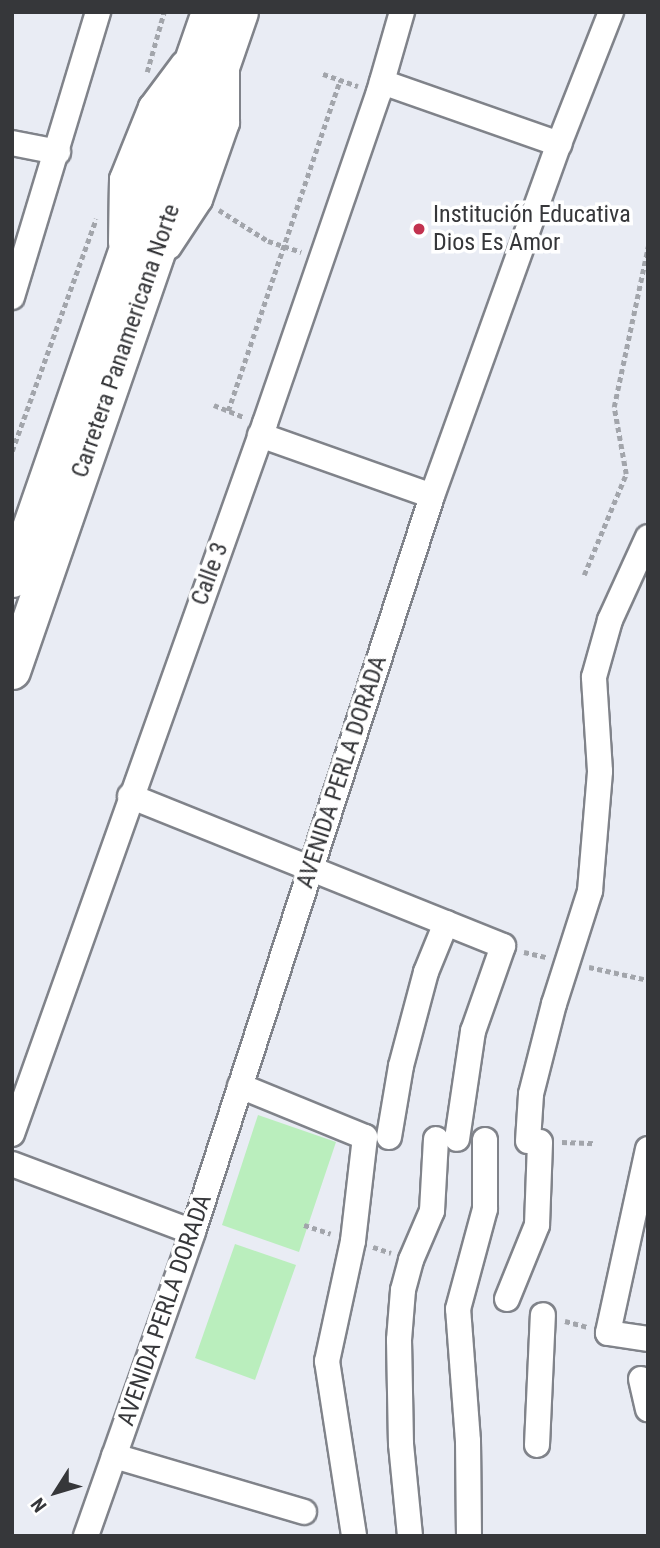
<!DOCTYPE html>
<meta charset="utf-8">
<style>
body{margin:0}
#map{position:relative;width:660px;height:1548px;overflow:hidden;background:#e9ecf4;font-family:"Roboto Condensed",sans-serif}
div>[style]{position:absolute}
[style*='--x']{left:calc(var(--x)*1px);top:calc(var(--y)*1px);width:calc(var(--w)*1px);rotate:calc(var(--a)*1deg)}
.green>*{inset:0;background:#baeebd}
.path>*{height:4.5px;margin-top:-2.25px;transform-origin:0;background:repeating-linear-gradient(90deg,#a2a5ab 0 5px,transparent 0 8.5px)}
.roads{filter:drop-shadow(2px 0 #80838a) drop-shadow(-2px 0 #80838a) drop-shadow(0 2px #80838a) drop-shadow(0 -2px #80838a)}
.minor>*{height:24px;margin:-12px;padding:0 12px;transform-origin:12px;border-radius:12px;background:#fff}
.highway>*{height:35px;margin:-17.5px;padding:0 17.5px;transform-origin:17.5px;border-radius:17.5px;background:#fff}
.dots>*{width:19px;height:19px;translate:-50% -50%;box-sizing:border-box;border:4px solid #fff;border-radius:50%}
span{translate:-50% -50%;white-space:nowrap;text-align:center;line-height:1.15;-webkit-text-stroke:7px #fff;paint-order:stroke}
.poi-label{font-size:24px;color:#36373a}
.left{translate:0 -50%;text-align:left}
.street-label{font-size:24px;color:#36373a}
.frame{position:absolute;inset:0;border:14px solid #36373a;pointer-events:none}
.north{position:absolute;left:21px;top:1457px;width:70px;height:70px;-webkit-text-stroke:5px #fff;paint-order:stroke;rotate:233deg;font-size:19px;font-weight:700;line-height:28px;text-align:center;color:#36373a}
.north::after{content:'';display:block;margin:auto;width:24px;height:32px;background:#36373a;clip-path:polygon(50% 0,100% 100%,50% 72%,0 100%)}
</style>
<div id="map">
<div class="green">
<i style="clip-path:polygon(258px 1115px,336px 1142px,299px 1252px,222px 1225px)"></i>
<i style="clip-path:polygon(235px 1244px,296px 1265px,255px 1380px,195px 1358px)"></i>
</div>
<div class="path">
<i style="--x:147;--y:72;--w:62;--a:-74.2"></i>
<i style="--x:323;--y:74;--w:37;--a:19"></i>
<i style="--x:219;--y:210;--w:58;--a:32.3"></i>
<i style="--x:268;--y:241;--w:35;--a:18"></i>
<i style="--x:214;--y:405;--w:32;--a:22"></i>
<i style="--x:228;--y:411;--w:349;--a:-71.3"></i>
<i style="--x:12;--y:451;--w:247;--a:-70.1"></i>
<i style="--x:584;--y:575;--w:109;--a:-67.4"></i>
<i style="--x:626;--y:474;--w:68;--a:-100.2"></i>
<i style="--x:614;--y:407;--w:164;--a:-78"></i>
<i style="--x:524;--y:952;--w:23;--a:13"></i>
<i style="--x:589;--y:967;--w:60;--a:12.4"></i>
<i style="--x:562;--y:1142;--w:34;--a:2"></i>
<i style="--x:304;--y:1225;--w:28;--a:18"></i>
<i style="--x:373;--y:1247;--w:19;--a:18"></i>
<i style="--x:565;--y:1321;--w:23;--a:15"></i>
</div>
<div class="roads">
<div class="minor">
<i style="--x:382;--y:82;--w:188;--a:19.3"></i>
<i style="--x:12;--y:143;--w:47;--a:11.1"></i>
<i style="--x:121;--y:243;--w:64;--a:-89.1"></i>
<i style="--x:122;--y:179;--w:78;--a:-68.1"></i>
<i style="--x:151;--y:107;--w:54;--a:-53.3"></i>
<i style="--x:169;--y:247;--w:56;--a:-56.6"></i>
<i style="--x:200;--y:200;--w:82;--a:-70.7"></i>
<i style="--x:227;--y:123;--w:53;--a:-90"></i>
<i style="--x:12;--y:297;--w:298;--a:-73.2"></i>
<i style="--x:260;--y:435;--w:182;--a:19.5"></i>
<i style="--x:130;--y:796;--w:402;--a:21.9"></i>
<i style="--x:503;--y:946;--w:90;--a:109.4"></i>
<i style="--x:473;--y:1031;--w:109;--a:98.4"></i>
<i style="--x:240;--y:1086;--w:135;--a:22.2"></i>
<i style="--x:365;--y:1137;--w:105;--a:96.6"></i>
<i style="--x:353;--y:1241;--w:123;--a:102.2"></i>
<i style="--x:327;--y:1361;--w:177;--a:81.2"></i>
<i style="--x:12;--y:1134;--w:755;--a:-70.41"></i>
<i style="--x:265;--y:423;--w:350;--a:-71"></i>
<i style="--x:379;--y:92;--w:83;--a:-74"></i>
<i style="--x:389;--y:1137;--w:72;--a:-80.4"></i>
<i style="--x:401;--y:1066;--w:97;--a:-75.1"></i>
<i style="--x:426;--y:972;--w:53;--a:-67.8"></i>
<i style="--x:528;--y:1141;--w:47;--a:-86.3"></i>
<i style="--x:531;--y:1094;--w:93;--a:-75.7"></i>
<i style="--x:554;--y:1004;--w:119;--a:-72.3"></i>
<i style="--x:590;--y:891;--w:120;--a:-85.2"></i>
<i style="--x:600;--y:771;--w:94;--a:-93.7"></i>
<i style="--x:594;--y:677;--w:59;--a:-74.3"></i>
<i style="--x:610;--y:620;--w:91;--a:-65.4"></i>
<i style="--x:648;--y:1149;--w:188;--a:102.3"></i>
<i style="--x:608;--y:1333;--w:40;--a:8.5"></i>
<i style="--x:12;--y:1164;--w:193;--a:20.6"></i>
<i style="--x:507;--y:1299;--w:80;--a:-67.9"></i>
<i style="--x:537;--y:1225;--w:83;--a:-87.9"></i>
<i style="--x:641;--y:1379;--w:31;--a:77"></i>
<i style="--x:537;--y:1445;--w:130;--a:-87.4"></i>
<i style="--x:114;--y:1456;--w:198;--a:16.4"></i>
<i style="--x:86;--y:1536;--w:322;--a:-70.6"></i>
<i style="--x:193;--y:1232;--w:774;--a:-72.01"></i>
<i style="--x:432;--y:496;--w:374;--a:-70.2"></i>
<i style="--x:559;--y:144;--w:142;--a:-68.5"></i>
<i style="--x:410;--y:1536;--w:92;--a:-95.6"></i>
<i style="--x:401;--y:1444;--w:104;--a:-91.1"></i>
<i style="--x:399;--y:1340;--w:50;--a:-85.4"></i>
<i style="--x:403;--y:1290;--w:31;--a:-75"></i>
<i style="--x:411;--y:1260;--w:53;--a:-66.8"></i>
<i style="--x:432;--y:1211;--w:72;--a:-86.8"></i>
<i style="--x:469;--y:1536;--w:95;--a:-90.6"></i>
<i style="--x:468;--y:1441;--w:132;--a:-94.3"></i>
<i style="--x:458;--y:1309;--w:104;--a:-74.9"></i>
<i style="--x:485;--y:1209;--w:69;--a:-90"></i>
</div>
<div class="highway">
<i style="--x:12;--y:579;--w:600;--a:-70.84"></i>
<i style="--x:12;--y:671;--w:697;--a:-70.92"></i>
</div>
</div>
<div class="dots">
<i style="left:419px;top:229px;background:#c2324f"></i>
</div>
<div class="poi-label">
<span class="left" style="left:433px;top:229px">Institución Educativa<br>Dios Es Amor</span>
</div>
<div class="street-label">
<span style="left:126px;top:341px;rotate:-71deg">Carretera Panamericana Norte</span>
<span style="left:210px;top:574px;rotate:-70deg">Calle 3</span>
<span style="left:342px;top:772px;rotate:-72deg">AVENIDA PERLA DORADA</span>
<span style="left:165px;top:1310px;rotate:-71deg">AVENIDA PERLA DORADA</span>
</div>
<div class="frame"></div>
<div class="north">N</div>
</div>
